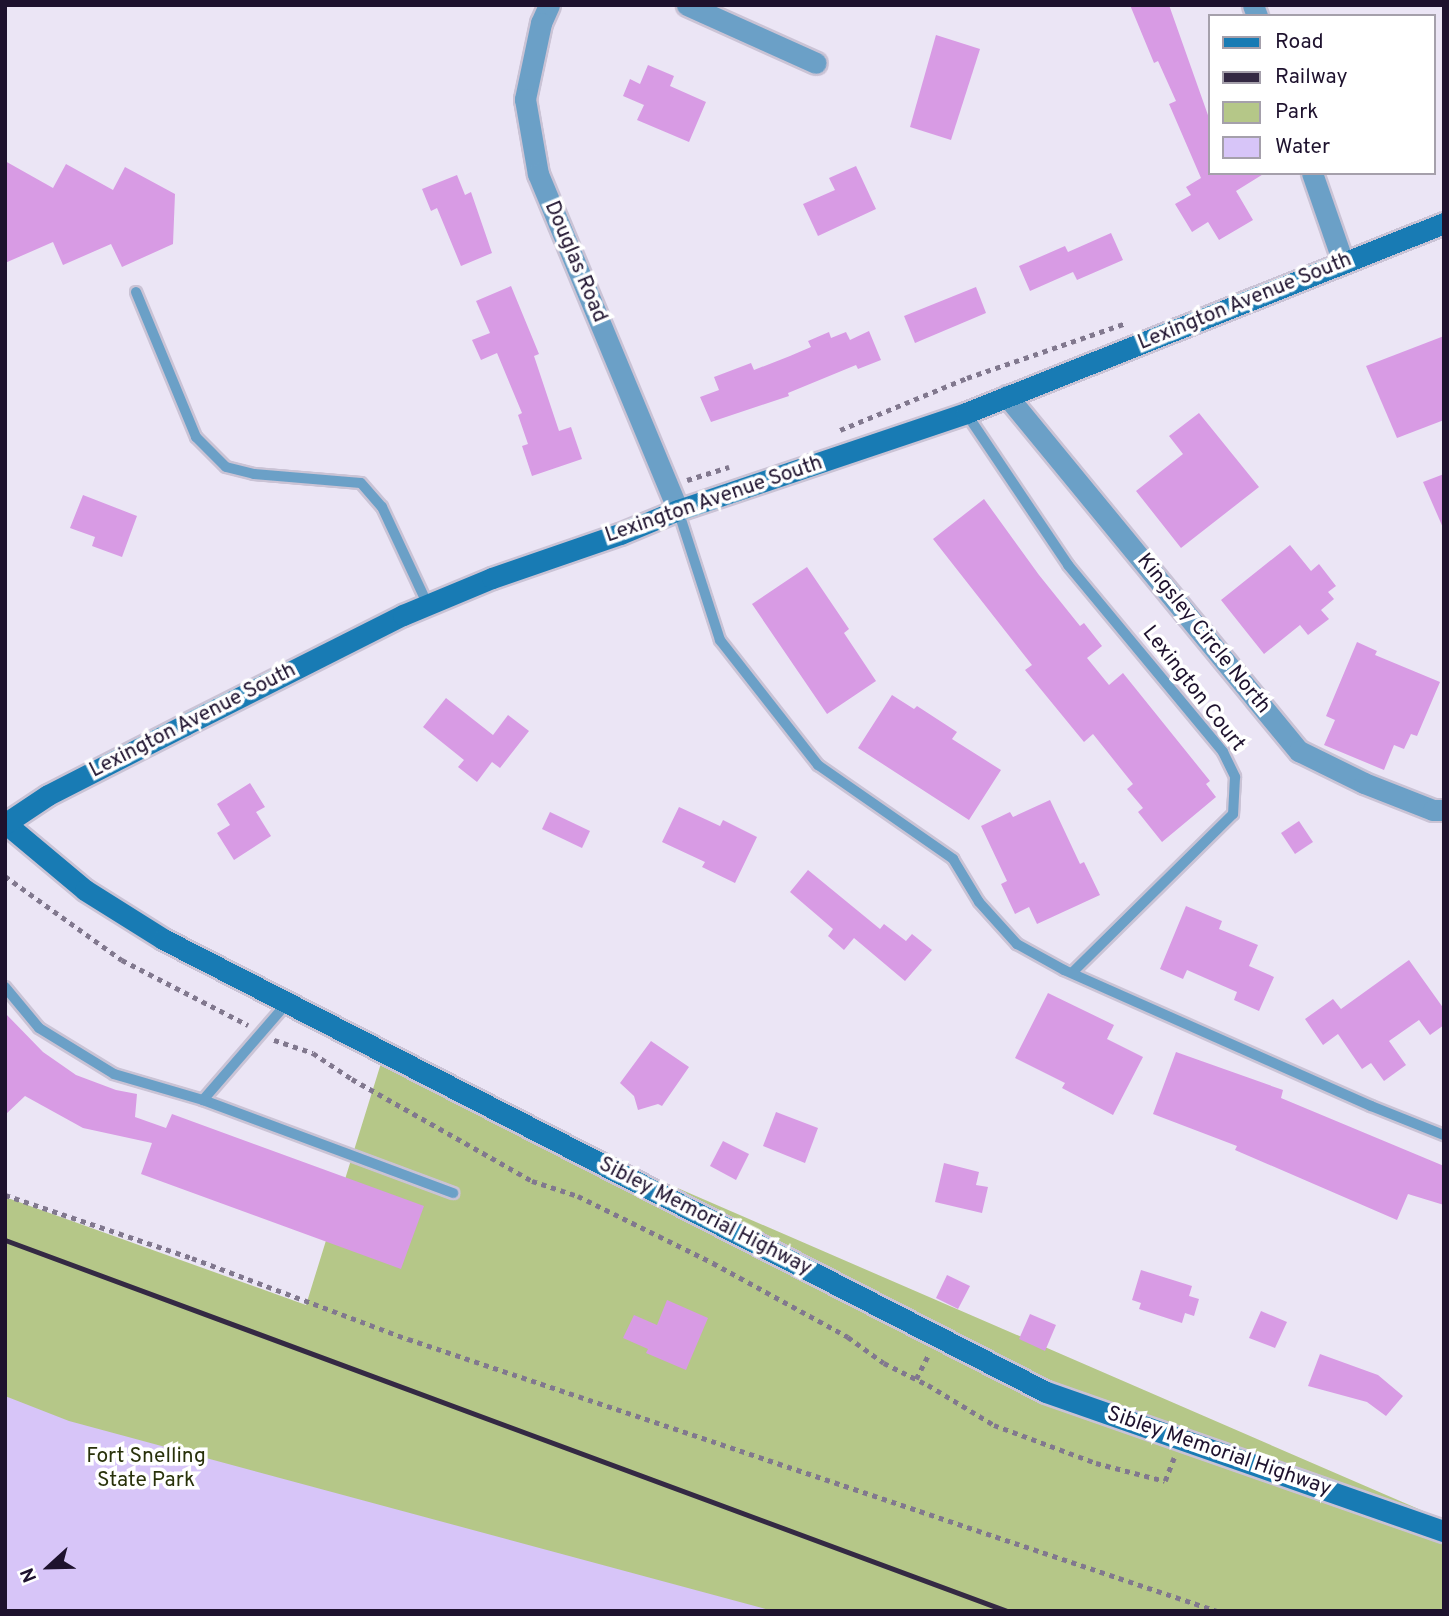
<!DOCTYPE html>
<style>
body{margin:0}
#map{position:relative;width:1449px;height:1616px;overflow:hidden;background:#ebe5f5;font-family:Overpass,sans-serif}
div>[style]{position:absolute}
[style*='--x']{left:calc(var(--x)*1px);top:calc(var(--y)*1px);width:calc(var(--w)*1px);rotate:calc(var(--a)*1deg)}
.green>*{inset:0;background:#b5c788}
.water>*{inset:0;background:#d7c5f8}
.building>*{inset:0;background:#d89be4}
.path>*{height:4.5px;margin-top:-2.25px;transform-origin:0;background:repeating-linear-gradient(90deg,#81788e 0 5px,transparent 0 10px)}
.roads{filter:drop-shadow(2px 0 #cac3d5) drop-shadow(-2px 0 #cac3d5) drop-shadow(0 2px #cac3d5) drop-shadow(0 -2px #cac3d5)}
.lane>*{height:10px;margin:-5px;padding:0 5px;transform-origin:5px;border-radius:5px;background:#6ba0c7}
.street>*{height:21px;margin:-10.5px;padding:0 10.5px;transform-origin:10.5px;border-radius:10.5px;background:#6ba0c7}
.secondary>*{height:21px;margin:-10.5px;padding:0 10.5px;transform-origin:10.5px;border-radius:10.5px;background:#187bb4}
.rail>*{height:5px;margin:-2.5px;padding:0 2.5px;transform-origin:2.5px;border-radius:2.5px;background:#342943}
span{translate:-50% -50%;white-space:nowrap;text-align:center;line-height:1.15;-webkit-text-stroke:7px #fff;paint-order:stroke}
.street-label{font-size:21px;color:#1e122e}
.park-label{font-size:21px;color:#28310a}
.frame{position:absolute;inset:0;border:7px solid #1e122e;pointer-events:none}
.legend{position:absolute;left:1208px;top:14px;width:228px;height:161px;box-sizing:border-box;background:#fff;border:2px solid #a5a0ab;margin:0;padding:9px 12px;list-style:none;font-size:21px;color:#1e122e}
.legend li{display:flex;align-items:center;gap:14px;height:35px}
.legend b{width:35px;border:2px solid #a5a0ab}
.north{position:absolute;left:14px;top:1532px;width:70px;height:70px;-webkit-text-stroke:5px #fff;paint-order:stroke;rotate:248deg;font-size:19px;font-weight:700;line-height:28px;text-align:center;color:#1e122e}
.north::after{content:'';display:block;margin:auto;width:24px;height:32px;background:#1e122e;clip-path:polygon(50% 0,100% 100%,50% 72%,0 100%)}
</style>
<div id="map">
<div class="green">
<i style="clip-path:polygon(382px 1060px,1444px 1520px,1444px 1611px,5px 1611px,5px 1197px,306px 1305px)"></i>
</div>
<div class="water">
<i style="clip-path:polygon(5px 1396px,69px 1421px,773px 1611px,5px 1611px)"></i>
</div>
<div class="building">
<i style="clip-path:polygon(1130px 5px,1169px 5px,1209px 118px,1209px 173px,1265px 173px,1236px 191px,1253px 220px,1219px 240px,1208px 222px,1192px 232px,1175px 204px,1191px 195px,1186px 187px,1201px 178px,1169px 104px,1176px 101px,1158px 61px,1154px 63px)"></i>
<i style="clip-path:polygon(936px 35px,980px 49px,951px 140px,910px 127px)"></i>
<i style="clip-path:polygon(648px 65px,674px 76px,670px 86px,706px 102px,689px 142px,637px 120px,644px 105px,623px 96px,630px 79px,640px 84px)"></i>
<i style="clip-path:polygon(5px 161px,53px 188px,66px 164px,113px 190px,125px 167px,175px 194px,173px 244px,122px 267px,111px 244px,63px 265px,53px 242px,5px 263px)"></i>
<i style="clip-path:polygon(856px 166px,876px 209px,818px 236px,803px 204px,835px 190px,829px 178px)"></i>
<i style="clip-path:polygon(457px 175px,465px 195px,471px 192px,492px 253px,461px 266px,437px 208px,431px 211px,422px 189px)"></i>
<i style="clip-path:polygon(1111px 233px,1123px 260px,1077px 280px,1073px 272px,1030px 291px,1019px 266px,1065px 246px,1068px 252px)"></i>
<i style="clip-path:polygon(511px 286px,539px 354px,534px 356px,559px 431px,571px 427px,582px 459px,532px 476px,522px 446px,528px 444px,518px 415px,522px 413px,497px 353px,481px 360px,472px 340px,490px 333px,476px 301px)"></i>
<i style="clip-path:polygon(976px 287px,986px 313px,915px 343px,904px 316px)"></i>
<i style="clip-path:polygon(869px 331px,881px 360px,858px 369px,856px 365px,788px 393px,789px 396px,711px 422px,700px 397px,719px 390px,714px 377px,751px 363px,754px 370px,790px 356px,811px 347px,808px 341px,829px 332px,831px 338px,846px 332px,850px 340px)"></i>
<i style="clip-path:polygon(1444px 336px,1444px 420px,1397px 438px,1366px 366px)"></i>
<i style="clip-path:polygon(1199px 413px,1259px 487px,1181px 548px,1136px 491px,1183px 454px,1169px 436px)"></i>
<i style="clip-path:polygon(1444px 474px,1444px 530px,1423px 482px)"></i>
<i style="clip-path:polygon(83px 495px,137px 516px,122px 557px,92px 546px,95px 537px,70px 528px)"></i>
<i style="clip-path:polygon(984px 499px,1039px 575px,1080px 626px,1084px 623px,1102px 646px,1087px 658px,1109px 685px,1123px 673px,1210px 781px,1206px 784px,1216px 797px,1162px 842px,1138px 812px,1143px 808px,1127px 789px,1133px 784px,1093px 734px,1084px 742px,1025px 670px,1032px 665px,933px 539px)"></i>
<i style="clip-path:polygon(1290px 545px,1311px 571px,1319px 564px,1336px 586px,1328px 592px,1334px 599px,1321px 610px,1329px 619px,1308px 635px,1300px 625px,1264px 654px,1221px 600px)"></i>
<i style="clip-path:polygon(807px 567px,849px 629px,844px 633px,876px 681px,827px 714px,752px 604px)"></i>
<i style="clip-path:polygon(1357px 642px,1377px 651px,1375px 655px,1440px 682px,1417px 736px,1411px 734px,1404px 749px,1394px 745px,1384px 770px,1324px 745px,1335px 720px,1326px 716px)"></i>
<i style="clip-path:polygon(892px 695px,914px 709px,917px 706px,957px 732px,952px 739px,1001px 770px,969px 820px,858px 748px)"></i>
<i style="clip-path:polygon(446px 698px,493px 735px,508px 715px,529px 731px,500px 768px,492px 762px,477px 782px,458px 767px,464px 760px,423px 727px)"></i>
<i style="clip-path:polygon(250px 783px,265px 807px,256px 812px,271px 836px,234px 860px,217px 833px,230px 825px,217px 804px)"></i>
<i style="clip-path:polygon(1050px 800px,1080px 864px,1084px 862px,1100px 895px,1037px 924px,1029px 907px,1015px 914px,1001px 884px,1007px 881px,981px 826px,1010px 812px,1013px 817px)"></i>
<i style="clip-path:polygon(679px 807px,720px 826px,723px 820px,757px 837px,735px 883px,702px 867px,705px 862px,662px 842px)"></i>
<i style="clip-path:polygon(550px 812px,590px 831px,582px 848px,542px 829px)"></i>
<i style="clip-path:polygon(1299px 821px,1313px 842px,1295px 854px,1281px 833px)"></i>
<i style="clip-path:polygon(808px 870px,880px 929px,884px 924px,906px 941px,912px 934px,932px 950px,905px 981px,854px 938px,844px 950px,828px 936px,833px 929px,790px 892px)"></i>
<i style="clip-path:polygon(1186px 906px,1222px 921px,1219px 929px,1258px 945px,1249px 966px,1274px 977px,1259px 1011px,1234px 1000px,1237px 992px,1187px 970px,1183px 979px,1160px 969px)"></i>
<i style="clip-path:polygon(1409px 960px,1444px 1009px,1444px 1025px,1430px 1035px,1419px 1020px,1389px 1041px,1406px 1065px,1384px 1081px,1371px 1063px,1362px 1069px,1338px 1034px,1323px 1045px,1305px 1019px,1333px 999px,1341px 1009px)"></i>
<i style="clip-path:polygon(1048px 993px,1114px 1025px,1107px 1039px,1143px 1057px,1113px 1115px,1062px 1088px,1065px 1083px,1015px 1058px)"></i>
<i style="clip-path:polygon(5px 1013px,43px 1052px,76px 1075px,116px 1090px,137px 1094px,135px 1117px,166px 1128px,172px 1114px,424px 1206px,401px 1269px,141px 1174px,152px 1143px,83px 1128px,25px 1096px,5px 1115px)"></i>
<i style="clip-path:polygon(651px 1041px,689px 1067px,662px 1106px,658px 1104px,638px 1110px,634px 1096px,620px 1083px)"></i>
<i style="clip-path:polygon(1176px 1052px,1283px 1090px,1281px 1098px,1444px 1166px,1444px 1205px,1408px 1194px,1397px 1220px,1235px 1150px,1237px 1146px,1153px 1114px)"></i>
<i style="clip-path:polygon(776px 1112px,818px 1128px,805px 1163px,763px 1146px)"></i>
<i style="clip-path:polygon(723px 1141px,749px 1154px,736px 1180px,710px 1166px)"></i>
<i style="clip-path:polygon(944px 1163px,979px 1172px,976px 1185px,988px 1187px,982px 1213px,935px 1202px)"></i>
<i style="clip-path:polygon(1141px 1270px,1192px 1286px,1189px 1296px,1199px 1299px,1194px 1316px,1185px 1313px,1182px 1323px,1139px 1309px,1141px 1303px,1132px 1300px)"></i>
<i style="clip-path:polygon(947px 1275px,970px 1286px,958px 1309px,936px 1298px)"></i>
<i style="clip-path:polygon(667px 1300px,708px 1318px,686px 1370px,646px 1353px,648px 1349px,623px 1338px,634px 1315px,657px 1325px)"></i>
<i style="clip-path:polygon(1261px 1311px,1287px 1322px,1275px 1348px,1249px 1338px)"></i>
<i style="clip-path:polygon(1030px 1314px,1056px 1325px,1045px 1351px,1019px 1339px)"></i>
<i style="clip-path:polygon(1320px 1354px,1378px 1375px,1403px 1396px,1386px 1416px,1367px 1402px,1308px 1386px)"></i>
</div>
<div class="path">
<i style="--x:840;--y:430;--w:137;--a:-22.3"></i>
<i style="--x:967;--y:378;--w:168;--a:-19.1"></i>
<i style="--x:687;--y:480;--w:44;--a:-17.2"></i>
<i style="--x:5;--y:876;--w:144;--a:35.7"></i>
<i style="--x:122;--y:960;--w:142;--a:27.3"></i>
<i style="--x:274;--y:1040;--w:41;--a:18.4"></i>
<i style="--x:313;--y:1053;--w:47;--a:33.7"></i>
<i style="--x:352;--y:1079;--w:207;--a:29.5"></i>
<i style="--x:532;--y:1181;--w:48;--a:18.1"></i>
<i style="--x:578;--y:1196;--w:151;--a:26.4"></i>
<i style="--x:713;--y:1263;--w:154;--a:28.7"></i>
<i style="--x:848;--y:1337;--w:44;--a:35.8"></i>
<i style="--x:884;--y:1363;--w:49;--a:26.6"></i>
<i style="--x:928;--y:1385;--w:77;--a:31.2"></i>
<i style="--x:994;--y:1425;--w:109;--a:20.4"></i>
<i style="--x:1096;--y:1463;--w:71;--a:14.6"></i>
<i style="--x:1165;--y:1481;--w:25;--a:-69"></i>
<i style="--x:5;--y:1195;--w:197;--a:18.6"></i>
<i style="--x:192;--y:1258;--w:231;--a:20.6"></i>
<i style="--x:408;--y:1339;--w:854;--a:18.58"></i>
<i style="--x:916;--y:1379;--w:27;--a:-63"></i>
</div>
<div class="roads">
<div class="lane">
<i style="--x:136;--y:292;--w:157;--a:67.5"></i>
<i style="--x:196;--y:437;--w:42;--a:45"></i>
<i style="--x:226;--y:467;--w:29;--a:14"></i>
<i style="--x:254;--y:474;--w:107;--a:4.8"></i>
<i style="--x:361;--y:483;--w:32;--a:49"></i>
<i style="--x:382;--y:507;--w:108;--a:64.9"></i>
<i style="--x:966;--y:413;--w:183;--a:56.1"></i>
<i style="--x:1068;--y:565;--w:243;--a:50.3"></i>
<i style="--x:1223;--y:752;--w:28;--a:64"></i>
<i style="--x:1235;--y:777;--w:37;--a:93"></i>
<i style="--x:1233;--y:814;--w:226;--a:135.4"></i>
<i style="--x:678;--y:510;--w:137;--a:72.1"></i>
<i style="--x:720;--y:640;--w:159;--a:51.9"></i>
<i style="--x:818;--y:765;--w:165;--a:34.8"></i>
<i style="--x:953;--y:859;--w:50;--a:58.8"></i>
<i style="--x:979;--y:902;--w:57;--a:47.9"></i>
<i style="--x:1017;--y:944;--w:54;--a:29"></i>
<i style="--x:1064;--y:970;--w:336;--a:23.9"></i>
<i style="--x:1371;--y:1106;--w:79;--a:21.7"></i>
<i style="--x:5;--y:987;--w:53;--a:50.3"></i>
<i style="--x:39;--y:1028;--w:88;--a:31.5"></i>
<i style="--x:114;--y:1074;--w:93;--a:16.3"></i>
<i style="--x:203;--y:1100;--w:267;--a:20.4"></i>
<i style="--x:203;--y:1100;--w:128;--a:-49.1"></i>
</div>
<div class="street">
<i style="--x:549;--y:5;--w:20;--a:114"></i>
<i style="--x:541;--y:23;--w:78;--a:101.9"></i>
<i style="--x:525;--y:99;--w:76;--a:80.2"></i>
<i style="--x:538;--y:174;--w:364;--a:67.4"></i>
<i style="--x:687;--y:5;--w:141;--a:24.2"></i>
<i style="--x:1253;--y:5;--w:12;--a:70"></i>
<i style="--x:1312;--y:173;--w:94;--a:70.8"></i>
<i style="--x:1007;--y:396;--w:460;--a:50.6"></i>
<i style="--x:1299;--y:751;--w:72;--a:26.2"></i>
<i style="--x:1364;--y:783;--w:74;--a:21.4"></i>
<i style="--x:1433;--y:810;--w:11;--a:0"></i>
</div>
<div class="secondary">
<i style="--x:5;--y:823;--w:104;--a:39.9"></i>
<i style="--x:85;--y:890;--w:92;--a:32.1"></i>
<i style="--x:163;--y:939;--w:992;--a:27.16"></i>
<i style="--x:1046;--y:1392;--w:422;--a:19.3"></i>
<i style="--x:6;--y:823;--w:50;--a:-33.7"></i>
<i style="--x:48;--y:795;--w:154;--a:-27.1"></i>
<i style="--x:185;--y:725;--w:244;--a:-26.8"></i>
<i style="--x:403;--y:615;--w:96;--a:-22.6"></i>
<i style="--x:492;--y:578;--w:135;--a:-19"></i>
<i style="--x:620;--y:534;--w:63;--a:-22.5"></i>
<i style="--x:678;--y:510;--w:304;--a:-18.6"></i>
<i style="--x:966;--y:413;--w:514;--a:-21.68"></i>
</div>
</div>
<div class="rail">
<i style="--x:5;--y:1240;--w:1068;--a:20.32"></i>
</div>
<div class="street-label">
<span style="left:575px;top:262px;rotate:67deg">Douglas Road</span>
<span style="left:1245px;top:302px;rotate:-22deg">Lexington Avenue South</span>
<span style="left:714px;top:500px;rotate:-19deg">Lexington Avenue South</span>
<span style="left:1203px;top:634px;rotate:51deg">Kingsley Circle North</span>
<span style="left:1193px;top:689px;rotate:52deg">Lexington Court</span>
<span style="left:193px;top:721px;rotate:-27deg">Lexington Avenue South</span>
<span style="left:705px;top:1217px;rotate:27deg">Sibley Memorial Highway</span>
<span style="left:1219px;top:1452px;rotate:19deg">Sibley Memorial Highway</span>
</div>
<div class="park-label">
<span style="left:146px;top:1469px">Fort Snelling<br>State Park</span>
</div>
<div class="frame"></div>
<ul class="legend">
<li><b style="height:9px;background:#187bb4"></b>Road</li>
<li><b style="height:9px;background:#342943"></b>Railway</li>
<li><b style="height:19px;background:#b5c788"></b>Park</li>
<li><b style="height:19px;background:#d7c5f8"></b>Water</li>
</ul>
<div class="north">N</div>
</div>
